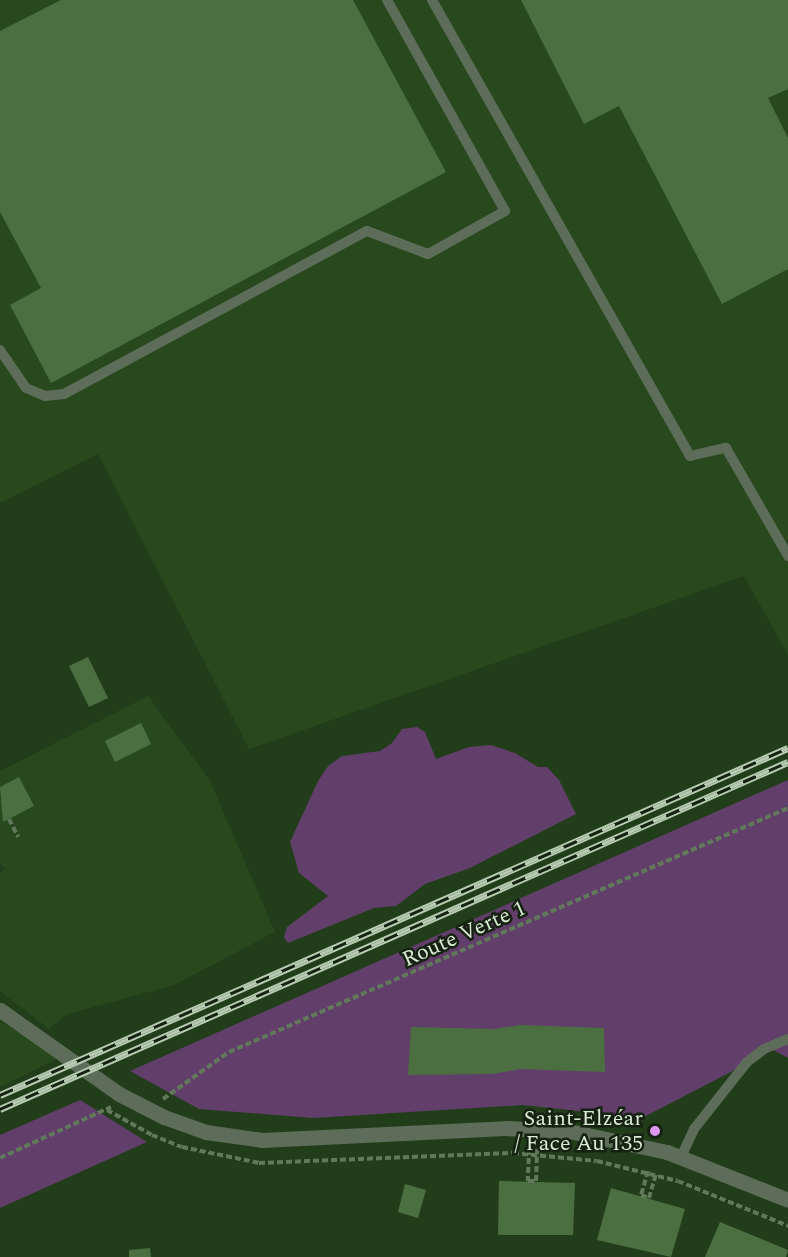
<!DOCTYPE html>
<meta charset="utf-8">
<style>
body{margin:0}
#map{position:relative;width:788px;height:1257px;overflow:hidden;background:#223d1a;font-family:Spectral,serif}
div>[style]{position:absolute}
[style*='--x']{left:calc(var(--x)*1px);top:calc(var(--y)*1px);width:calc(var(--w)*1px);rotate:calc(var(--a)*1deg)}
.built>*{inset:0;background:#28481d}
.green>*{inset:0;background:#613f6a}
.building>*{inset:0;background:#4c6f42}
.path>*{height:4px;margin-top:-2px;transform-origin:0;background:repeating-linear-gradient(90deg,#61795a 0 6px,transparent 0 9px)}
.service>*{height:10px;margin:-5px;padding:0 5px;transform-origin:5px;border-radius:5px;background:#5e6d59}
.tertiary>*{height:15px;margin:-7.5px;padding:0 7.5px;transform-origin:7.5px;border-radius:7.5px;background:#5e6d59}
.rail>*{height:7px;margin-top:-3.5px;transform-origin:0;background:repeating-linear-gradient(90deg,#152111 0 14px,#b7cab2 0 28px);box-sizing:border-box;border-block:2px solid #b7cab2}
.dots>*{width:16px;height:16px;translate:-50% -50%;box-sizing:border-box;border:3px solid #152111;border-radius:50%}
span{translate:-50% -50%;white-space:nowrap;text-align:center;line-height:1.15;-webkit-text-stroke:5px #152111;paint-order:stroke}
.street-label{font-size:22px;color:#d9ead4}
.poi-label{font-size:22px;color:#d9ead4}
.right{translate:-100% -50%;text-align:right}
</style>
<div id="map">
<div class="built">
<i style="clip-path:polygon(0 0,788px 0,788px 655px,744px 576px,249px 749px,98px 454px,0 503px)"></i>
<i style="clip-path:polygon(148px 696px,210px 781px,275px 932px,174px 985px,68px 1014px,49px 1029px,0 991px,0 874px,5px 869px,0 863px,0 771px)"></i>
<i style="clip-path:polygon(0 1022px,63px 1056px,0 1087px)"></i>
</div>
<div class="green">
<i style="clip-path:polygon(417px 727px,425px 732px,436px 759px,469px 747px,491px 745px,515px 753px,538px 767px,547px 767px,559px 780px,576px 814px,470px 868px,425px 884px,396px 906px,374px 908px,288px 943px,284px 937px,287px 927px,328px 896px,299px 873px,290px 842px,318px 781px,328px 766px,342px 756px,380px 751px,392px 743px,402px 729px)"></i>
<i style="clip-path:polygon(788px 780px,788px 1058px,773px 1050px,642px 1118px,523px 1105px,313px 1118px,199px 1109px,130px 1071px)"></i>
<i style="clip-path:polygon(80px 1100px,147px 1142px,0 1208px,0 1135px)"></i>
</div>
<div class="building">
<i style="clip-path:polygon(61px 0,353px 0,446px 172px,51px 383px,10px 305px,41px 288px,0 212px,0 31px)"></i>
<i style="clip-path:polygon(521px 0,788px 0,788px 89px,768px 98px,788px 138px,788px 269px,722px 304px,619px 106px,584px 124px)"></i>
<i style="clip-path:polygon(88px 657px,108px 698px,89px 707px,69px 666px)"></i>
<i style="clip-path:polygon(141px 723px,151px 744px,115px 762px,105px 741px)"></i>
<i style="clip-path:polygon(19px 777px,34px 806px,3px 822px,0 787px)"></i>
<i style="clip-path:polygon(520px 1025px,604px 1028px,605px 1072px,520px 1069px,493px 1074px,408px 1075px,411px 1027px,495px 1029px)"></i>
<i style="clip-path:polygon(499px 1181px,575px 1183px,573px 1235px,498px 1235px)"></i>
<i style="clip-path:polygon(405px 1184px,426px 1190px,418px 1218px,398px 1212px)"></i>
<i style="clip-path:polygon(611px 1188px,685px 1209px,671px 1257px,597px 1240px)"></i>
<i style="clip-path:polygon(720px 1222px,788px 1250px,786px 1257px,705px 1257px)"></i>
<i style="clip-path:polygon(150px 1248px,151px 1257px,129px 1257px,129px 1250px)"></i>
</div>
<div class="path">
<i style="--x:9;--y:819;--w:20;--a:63"></i>
<i style="--x:163;--y:1099;--w:81;--a:-35.5"></i>
<i style="--x:229;--y:1052;--w:610;--a:-23.58"></i>
<i style="--x:107;--y:1110;--w:51;--a:29.1"></i>
<i style="--x:152;--y:1135;--w:32;--a:22"></i>
<i style="--x:182;--y:1147;--w:79;--a:11.7"></i>
<i style="--x:259;--y:1163;--w:254;--a:-2.3"></i>
<i style="--x:513;--y:1153;--w:84;--a:5.4"></i>
<i style="--x:597;--y:1161;--w:83;--a:13.9"></i>
<i style="--x:678;--y:1181;--w:119;--a:22.2"></i>
<i style="--x:529;--y:1149;--w:32;--a:92"></i>
<i style="--x:528;--y:1181;--w:8;--a:0"></i>
<i style="--x:536;--y:1181;--w:32;--a:-88"></i>
<i style="--x:0;--y:1158;--w:122;--a:-24.7"></i>
<i style="--x:648;--y:1171;--w:25;--a:106"></i>
<i style="--x:641;--y:1195;--w:9;--a:21"></i>
<i style="--x:649;--y:1198;--w:26;--a:-74"></i>
</div>
<div class="service">
<i style="--x:432;--y:0;--w:524;--a:60.5"></i>
<i style="--x:690;--y:456;--w:37;--a:-13"></i>
<i style="--x:726;--y:448;--w:125;--a:60.1"></i>
<i style="--x:0;--y:350;--w:46;--a:55.6"></i>
<i style="--x:26;--y:388;--w:21;--a:23"></i>
<i style="--x:45;--y:396;--w:19;--a:-6"></i>
<i style="--x:64;--y:394;--w:344;--a:-28.3"></i>
<i style="--x:367;--y:231;--w:65;--a:20.7"></i>
<i style="--x:428;--y:254;--w:88;--a:-29.2"></i>
<i style="--x:505;--y:211;--w:242;--a:-119.2"></i>
<i style="--x:681;--y:1157;--w:31;--a:-65"></i>
<i style="--x:694;--y:1129;--w:85;--a:-51.7"></i>
<i style="--x:747;--y:1062;--w:21;--a:-37"></i>
<i style="--x:764;--y:1049;--w:26;--a:-23"></i>
</div>
<div class="tertiary">
<i style="--x:0;--y:1010;--w:146;--a:35.2"></i>
<i style="--x:119;--y:1094;--w:51;--a:27.1"></i>
<i style="--x:164;--y:1117;--w:45;--a:19.7"></i>
<i style="--x:206;--y:1132;--w:57;--a:8.1"></i>
<i style="--x:262;--y:1140;--w:243;--a:-2.8"></i>
<i style="--x:505;--y:1128;--w:64;--a:2.7"></i>
<i style="--x:569;--y:1131;--w:100;--a:12.1"></i>
<i style="--x:667;--y:1152;--w:130;--a:21.6"></i>
</div>
<div class="rail">
<i style="--x:0;--y:1095;--w:861;--a:-23.77"></i>
<i style="--x:0;--y:1109;--w:861;--a:-23.77"></i>
</div>
<div class="dots">
<i style="left:655px;top:1131px;background:#de98f2"></i>
</div>
<div class="street-label">
<span style="left:464px;top:934px;rotate:-24deg">Route Verte 1</span>
</div>
<div class="poi-label">
<span class="right" style="left:643px;top:1131px">Saint-Elzéar<br>/ Face Au 135</span>
</div>
</div>
